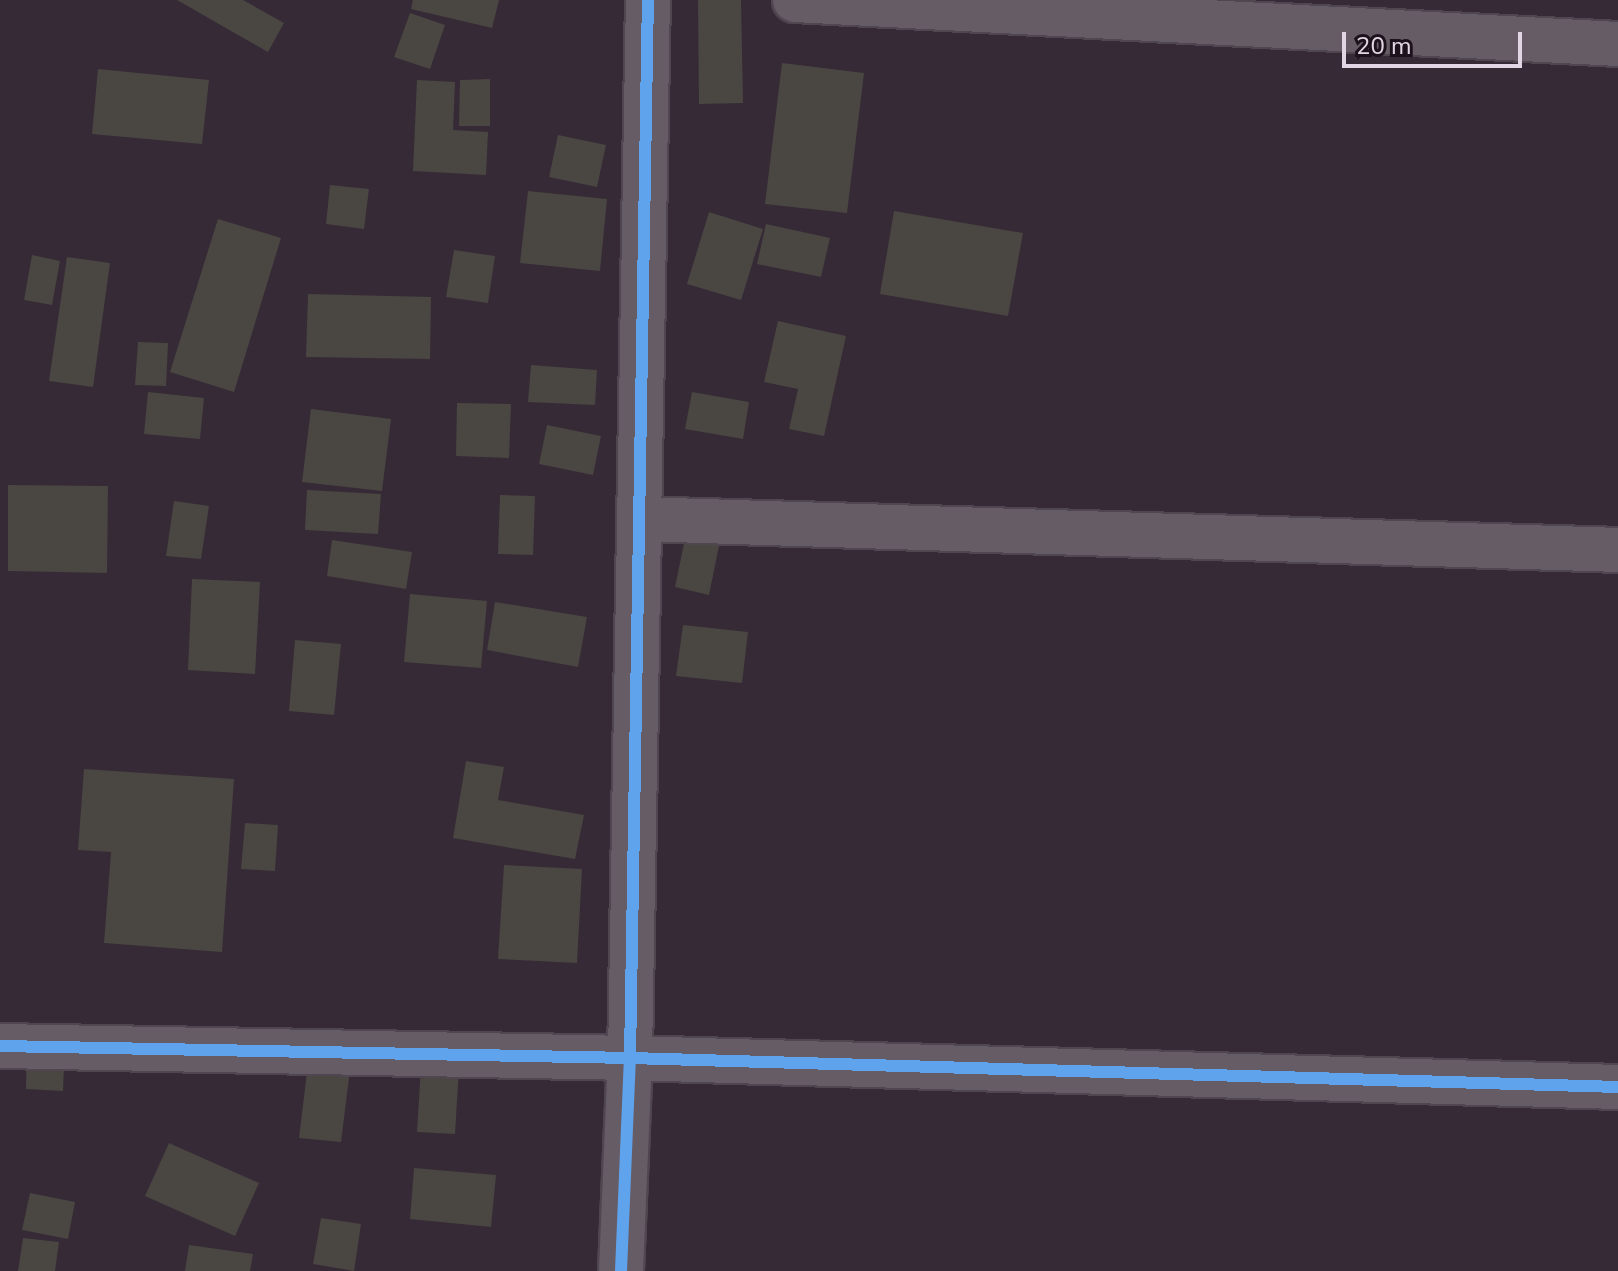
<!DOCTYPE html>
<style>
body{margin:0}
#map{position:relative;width:1618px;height:1271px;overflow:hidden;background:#352a36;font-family:"Nunito Sans",sans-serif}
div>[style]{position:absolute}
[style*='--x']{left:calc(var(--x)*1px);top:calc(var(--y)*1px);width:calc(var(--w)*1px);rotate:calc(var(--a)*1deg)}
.building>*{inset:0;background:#4a4642}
.roads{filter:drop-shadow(2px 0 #504651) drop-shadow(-2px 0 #504651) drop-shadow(0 2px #504651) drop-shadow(0 -2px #504651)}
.street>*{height:44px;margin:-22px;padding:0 22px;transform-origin:22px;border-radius:22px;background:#655c66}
.cycleway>*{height:12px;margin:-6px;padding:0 6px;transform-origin:6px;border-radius:6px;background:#60a3ed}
span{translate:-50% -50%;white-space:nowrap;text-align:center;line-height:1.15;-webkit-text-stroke:6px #1b121c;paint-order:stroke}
.scale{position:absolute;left:1342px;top:32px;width:180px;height:36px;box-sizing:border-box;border:4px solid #e3d6e4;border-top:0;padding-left:10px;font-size:24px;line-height:28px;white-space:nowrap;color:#e3d6e4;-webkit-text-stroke:6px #1b121c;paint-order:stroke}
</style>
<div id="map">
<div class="building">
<i style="clip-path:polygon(177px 0,243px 0,284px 23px,268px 52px)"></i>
<i style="clip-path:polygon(413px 0,499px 0,492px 28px,411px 9px)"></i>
<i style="clip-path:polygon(698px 0,741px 0,743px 103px,699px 104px)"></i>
<i style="clip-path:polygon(410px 13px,445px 25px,430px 69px,394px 57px)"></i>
<i style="clip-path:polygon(782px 63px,864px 73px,847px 213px,765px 204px)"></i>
<i style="clip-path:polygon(98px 69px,209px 80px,202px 144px,92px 134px)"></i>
<i style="clip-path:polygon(490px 79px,490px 126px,459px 126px,460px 80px)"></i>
<i style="clip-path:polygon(417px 80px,455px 82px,453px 130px,488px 132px,486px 175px,413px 171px)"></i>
<i style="clip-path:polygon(558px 135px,606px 145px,597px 187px,549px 177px)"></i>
<i style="clip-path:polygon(330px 185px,369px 189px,364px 229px,326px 224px)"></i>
<i style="clip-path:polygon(528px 191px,607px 199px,600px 271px,520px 263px)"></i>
<i style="clip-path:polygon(894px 211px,1023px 233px,1008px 316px,880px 294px)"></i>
<i style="clip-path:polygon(709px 212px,763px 229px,741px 300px,687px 284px)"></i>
<i style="clip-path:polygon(218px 219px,281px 238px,234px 392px,170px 372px)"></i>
<i style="clip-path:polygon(766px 224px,830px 238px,821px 277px,757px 264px)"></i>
<i style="clip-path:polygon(454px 250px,495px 256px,488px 303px,446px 297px)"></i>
<i style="clip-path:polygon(32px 255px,60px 261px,52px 305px,24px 300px)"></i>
<i style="clip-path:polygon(67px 257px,110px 263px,93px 387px,49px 381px)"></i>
<i style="clip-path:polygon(308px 294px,431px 297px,430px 359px,306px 357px)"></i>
<i style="clip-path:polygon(778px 321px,846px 336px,824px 436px,789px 429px,798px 389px,764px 382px)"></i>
<i style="clip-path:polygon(138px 342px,168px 343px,166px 386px,135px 385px)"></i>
<i style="clip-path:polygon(531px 365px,597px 370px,595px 405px,528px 402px)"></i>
<i style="clip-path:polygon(148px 392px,204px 398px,200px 439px,144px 434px)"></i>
<i style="clip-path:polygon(692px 392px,749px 402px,743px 439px,685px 429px)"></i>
<i style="clip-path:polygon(457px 403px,511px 404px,509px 458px,456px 456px)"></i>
<i style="clip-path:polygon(311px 409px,391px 419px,382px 491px,302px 482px)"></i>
<i style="clip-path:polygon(547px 425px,601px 436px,593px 475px,539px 464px)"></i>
<i style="clip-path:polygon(8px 485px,108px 486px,107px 573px,8px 571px)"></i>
<i style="clip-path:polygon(307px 490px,381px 494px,378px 534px,305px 530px)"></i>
<i style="clip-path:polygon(500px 495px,535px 496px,533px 555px,498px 554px)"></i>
<i style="clip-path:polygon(174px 501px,209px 506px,201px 559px,166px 556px)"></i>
<i style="clip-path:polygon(688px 524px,722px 531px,709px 595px,675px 587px)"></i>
<i style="clip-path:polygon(332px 540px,412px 552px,406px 589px,327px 576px)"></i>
<i style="clip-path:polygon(192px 579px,260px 582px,255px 674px,188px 670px)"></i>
<i style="clip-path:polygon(410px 594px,487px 601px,481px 668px,404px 662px)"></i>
<i style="clip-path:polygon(495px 602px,587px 617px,578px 667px,487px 650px)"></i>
<i style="clip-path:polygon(683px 625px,748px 632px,742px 683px,676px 676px)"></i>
<i style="clip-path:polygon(295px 640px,341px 644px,334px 715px,289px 711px)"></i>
<i style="clip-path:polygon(466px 761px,504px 767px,498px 800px,584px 815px,575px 859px,453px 838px)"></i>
<i style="clip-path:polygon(84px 769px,234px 779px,222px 952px,104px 943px,111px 852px,78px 850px)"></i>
<i style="clip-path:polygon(245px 823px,278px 825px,275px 871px,241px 869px)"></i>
<i style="clip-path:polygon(504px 865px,582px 869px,577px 963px,498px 959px)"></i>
<i style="clip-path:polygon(27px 1039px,65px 1041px,63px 1091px,26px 1089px)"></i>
<i style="clip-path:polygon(422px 1049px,460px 1052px,455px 1134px,417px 1132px)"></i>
<i style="clip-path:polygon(308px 1064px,350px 1070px,341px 1142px,299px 1138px)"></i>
<i style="clip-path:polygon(169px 1143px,259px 1183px,235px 1236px,145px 1196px)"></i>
<i style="clip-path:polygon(414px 1168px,496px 1175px,491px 1227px,410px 1219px)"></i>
<i style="clip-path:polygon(30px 1193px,75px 1202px,68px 1239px,22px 1230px)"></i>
<i style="clip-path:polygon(321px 1218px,361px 1224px,354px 1271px,313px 1264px)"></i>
<i style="clip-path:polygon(23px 1238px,59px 1242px,55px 1271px,18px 1271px)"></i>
<i style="clip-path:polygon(189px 1245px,253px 1254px,250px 1271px,185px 1271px)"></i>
</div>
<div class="roads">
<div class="street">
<i style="--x:795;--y:0;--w:824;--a:3.06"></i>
<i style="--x:639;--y:519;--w:979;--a:1.81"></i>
<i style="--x:0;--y:1046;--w:630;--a:1.09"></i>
<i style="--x:630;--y:1058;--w:988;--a:1.68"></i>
<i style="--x:621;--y:1271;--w:213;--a:-87.6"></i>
<i style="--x:630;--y:1058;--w:1058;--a:-89.03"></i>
</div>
</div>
<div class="cycleway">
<i style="--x:0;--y:1046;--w:630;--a:1.09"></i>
<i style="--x:630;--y:1058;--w:988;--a:1.68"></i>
<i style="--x:621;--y:1271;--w:213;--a:-87.6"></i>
<i style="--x:630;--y:1058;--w:1058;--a:-89.03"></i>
</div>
<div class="scale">20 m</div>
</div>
